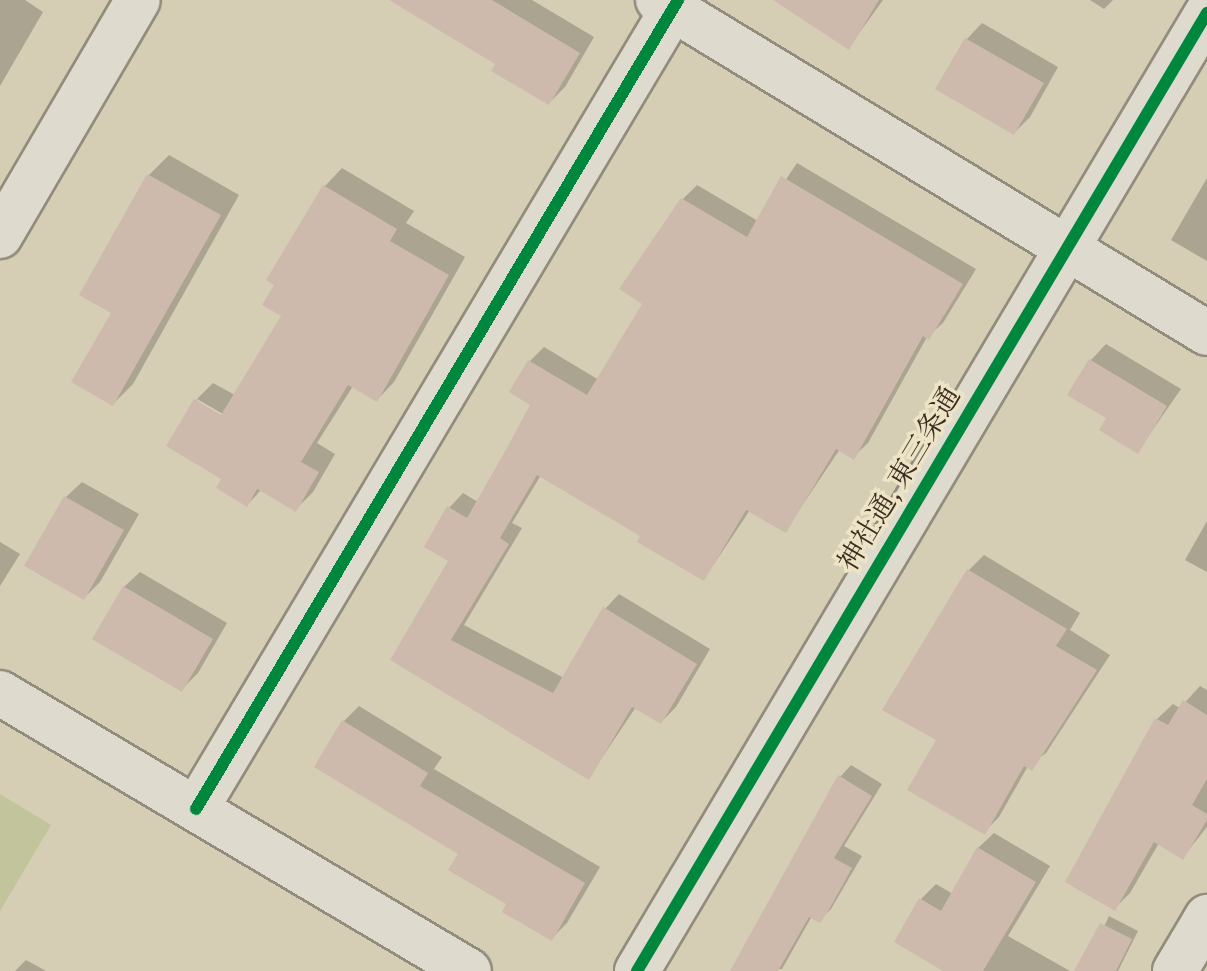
<!DOCTYPE html>
<meta charset="utf-8">
<style>
body{margin:0}
#map{position:relative;width:1207px;height:971px;overflow:hidden;background:#d5cdb4;font-family:Vollkorn,"Noto Serif JP",serif}
div>[style]{position:absolute}
[style*='--x']{left:calc(var(--x)*1px);top:calc(var(--y)*1px);width:calc(var(--w)*1px);rotate:calc(var(--a)*1deg)}
.green>*{inset:0;background:#c2c49b}
.shadow>*{inset:0;background:#0003}
.building>*{inset:0;background:#cdbaac}
.roads{filter:drop-shadow(2px 0 #928c7c) drop-shadow(-2px 0 #928c7c) drop-shadow(0 2px #928c7c) drop-shadow(0 -2px #928c7c)}
.minor>*{height:44px;margin:-22px;padding:0 22px;transform-origin:22px;border-radius:22px;background:#dedbce}
.cycleway>*{height:12px;margin:-6px;padding:0 6px;transform-origin:6px;border-radius:6px;background:#00873e}
span{translate:-50% -50%;white-space:nowrap;text-align:center;line-height:1.15;-webkit-text-stroke:7px #ede4c5;paint-order:stroke}
.street-label{font-size:28px;color:#3c2d23}
</style>
<div id="map">
<div class="green">
<i style="clip-path:polygon(0 794px,51px 825px,0 911px)"></i>
</div>
<div class="shadow">
<i style="clip-path:polygon(0 0,25px 0,43px 12px,0 86px)"></i>
<i style="clip-path:polygon(393px 0,532px 0,594px 37px,565px 87px,549px 103px,498px 63px)"></i>
<i style="clip-path:polygon(776px 0,883px 0,849px 47px)"></i>
<i style="clip-path:polygon(1090px 0,1113px 0,1104px 9px)"></i>
<i style="clip-path:polygon(982px 23px,1058px 67px,1030px 117px,1014px 133px,938px 88px,967px 39px)"></i>
<i style="clip-path:polygon(169px 155px,239px 195px,133px 384px,113px 404px,114px 312px,149px 175px)"></i>
<i style="clip-path:polygon(797px 163px,976px 269px,943px 323px,927px 337px,868px 443px,853px 457px,840px 449px,785px 531px,750px 510px,704px 579px,643px 535px,541px 475px,512px 523px,522px 528px,464px 625px,564px 678px,605px 609px,619px 594px,710px 649px,676px 707px,661px 722px,636px 707px,589px 777px,393px 659px,450px 561px,449px 508px,463px 493px,478px 502px,533px 404px,530px 361px,544px 347px,599px 380px,645px 303px,682px 200px,697px 185px,758px 221px)"></i>
<i style="clip-path:polygon(evenodd,342px 168px,414px 211px,406px 223px,465px 257px,394px 382px,377px 400px,353px 386px,317px 443px,335px 454px,313px 492px,295px 510px,262px 489px,247px 505px,224px 478px,195px 401px,213px 383px,235px 395px,284px 315px,277px 284px,269px 279px,325px 186px,342px 168px,197px 399px,230px 418px,228px 422px,197px 404px,197px 399px)"></i>
<i style="clip-path:polygon(1207px 178px,1207px 261px,1171px 240px)"></i>
<i style="clip-path:polygon(1106px 344px,1181px 389px,1138px 451px,1109px 417px,1091px 360px)"></i>
<i style="clip-path:polygon(82px 482px,139px 514px,100px 582px,84px 598px,66px 497px)"></i>
<i style="clip-path:polygon(1207px 521px,1207px 572px,1185px 560px)"></i>
<i style="clip-path:polygon(0 542px,20px 554px,0 586px)"></i>
<i style="clip-path:polygon(984px 555px,1080px 613px,1070px 630px,1110px 655px,1046px 753px,1028px 766px,999px 817px,984px 832px,939px 739px,969px 570px)"></i>
<i style="clip-path:polygon(140px 572px,227px 623px,198px 673px,182px 689px,124px 587px)"></i>
<i style="clip-path:polygon(1200px 686px,1207px 690px,1207px 827px,1183px 857px,1159px 843px,1130px 893px,1114px 909px,1157px 719px,1173px 704px,1180px 708px)"></i>
<i style="clip-path:polygon(359px 706px,442px 757px,434px 769px,600px 867px,567px 923px,552px 938px,508px 903px,343px 722px)"></i>
<i style="clip-path:polygon(851px 765px,882px 784px,844px 846px,862px 856px,831px 909px,819px 920px,812px 916px,782px 969px,754px 971px,840px 777px)"></i>
<i style="clip-path:polygon(994px 833px,1050px 866px,1008px 936px,1070px 971px,947px 971px,921px 899px,936px 884px,953px 894px,978px 848px)"></i>
<i style="clip-path:polygon(1109px 916px,1138px 931px,1118px 971px,1084px 971px)"></i>
<i style="clip-path:polygon(26px 960px,46px 971px,15px 971px)"></i>
</div>
<div class="building">
<i style="clip-path:polygon(389px 0,492px 0,580px 53px,549px 105px,491px 71px,495px 64px)"></i>
<i style="clip-path:polygon(773px 0,879px 0,849px 50px)"></i>
<i style="clip-path:polygon(965px 38px,1044px 83px,1014px 135px,935px 89px)"></i>
<i style="clip-path:polygon(147px 174px,221px 215px,113px 406px,71px 382px,111px 313px,79px 295px)"></i>
<i style="clip-path:polygon(781px 176px,963px 284px,929px 340px,923px 336px,854px 460px,836px 449px,786px 533px,746px 510px,704px 581px,637px 542px,640px 536px,537px 475px,500px 538px,509px 544px,451px 640px,553px 693px,603px 607px,697px 664px,661px 724px,632px 707px,589px 780px,390px 660px,448px 561px,424px 547px,447px 506px,467px 518px,503px 455px,530px 405px,509px 392px,528px 360px,587px 395px,642px 304px,619px 289px,681px 198px,747px 237px)"></i>
<i style="clip-path:polygon(323px 185px,397px 229px,390px 241px,449px 275px,377px 402px,348px 385px,301px 462px,319px 472px,296px 512px,257px 489px,247px 507px,216px 488px,221px 479px,166px 446px,194px 399px,221px 415px,281px 316px,262px 305px,274px 285px,266px 280px)"></i>
<i style="clip-path:polygon(1089px 359px,1167px 406px,1138px 454px,1099px 430px,1106px 418px,1067px 395px)"></i>
<i style="clip-path:polygon(64px 496px,124px 530px,84px 600px,24px 566px)"></i>
<i style="clip-path:polygon(967px 569px,1067px 629px,1056px 646px,1097px 670px,1032px 771px,1024px 766px,985px 835px,907px 790px,936px 740px,882px 710px)"></i>
<i style="clip-path:polygon(123px 586px,213px 639px,182px 692px,92px 639px)"></i>
<i style="clip-path:polygon(1183px 700px,1207px 715px,1207px 779px,1192px 805px,1207px 814px,1207px 820px,1183px 860px,1154px 842px,1115px 911px,1065px 882px,1155px 718px,1168px 725px)"></i>
<i style="clip-path:polygon(342px 720px,428px 773px,420px 786px,585px 883px,552px 941px,502px 912px,506px 904px,448px 870px,458px 854px,314px 767px)"></i>
<i style="clip-path:polygon(838px 775px,872px 796px,834px 858px,852px 868px,830px 908px,820px 923px,809px 917px,778px 971px,730px 971px)"></i>
<i style="clip-path:polygon(977px 847px,1036px 882px,983px 971px,943px 971px,894px 942px,919px 898px,941px 911px)"></i>
<i style="clip-path:polygon(1100px 923px,1132px 939px,1116px 971px,1074px 971px)"></i>
</div>
<div class="roads">
<div class="minor">
<i style="--x:658;--y:0;--w:642;--a:31.24"></i>
<i style="--x:0;--y:236;--w:273;--a:-59.7"></i>
<i style="--x:0;--y:693;--w:545;--a:30.66"></i>
<i style="--x:196;--y:809;--w:942;--a:-59.21"></i>
<i style="--x:637;--y:971;--w:1115;--a:-59.25"></i>
<i style="--x:1175;--y:971;--w:63;--a:-59.3"></i>
</div>
</div>
<div class="cycleway">
<i style="--x:196;--y:809;--w:942;--a:-59.21"></i>
<i style="--x:637;--y:971;--w:1115;--a:-59.25"></i>
</div>
<div class="street-label">
<span style="left:901px;top:480px;rotate:-59deg">神社通, 東三条通</span>
</div>
</div>
